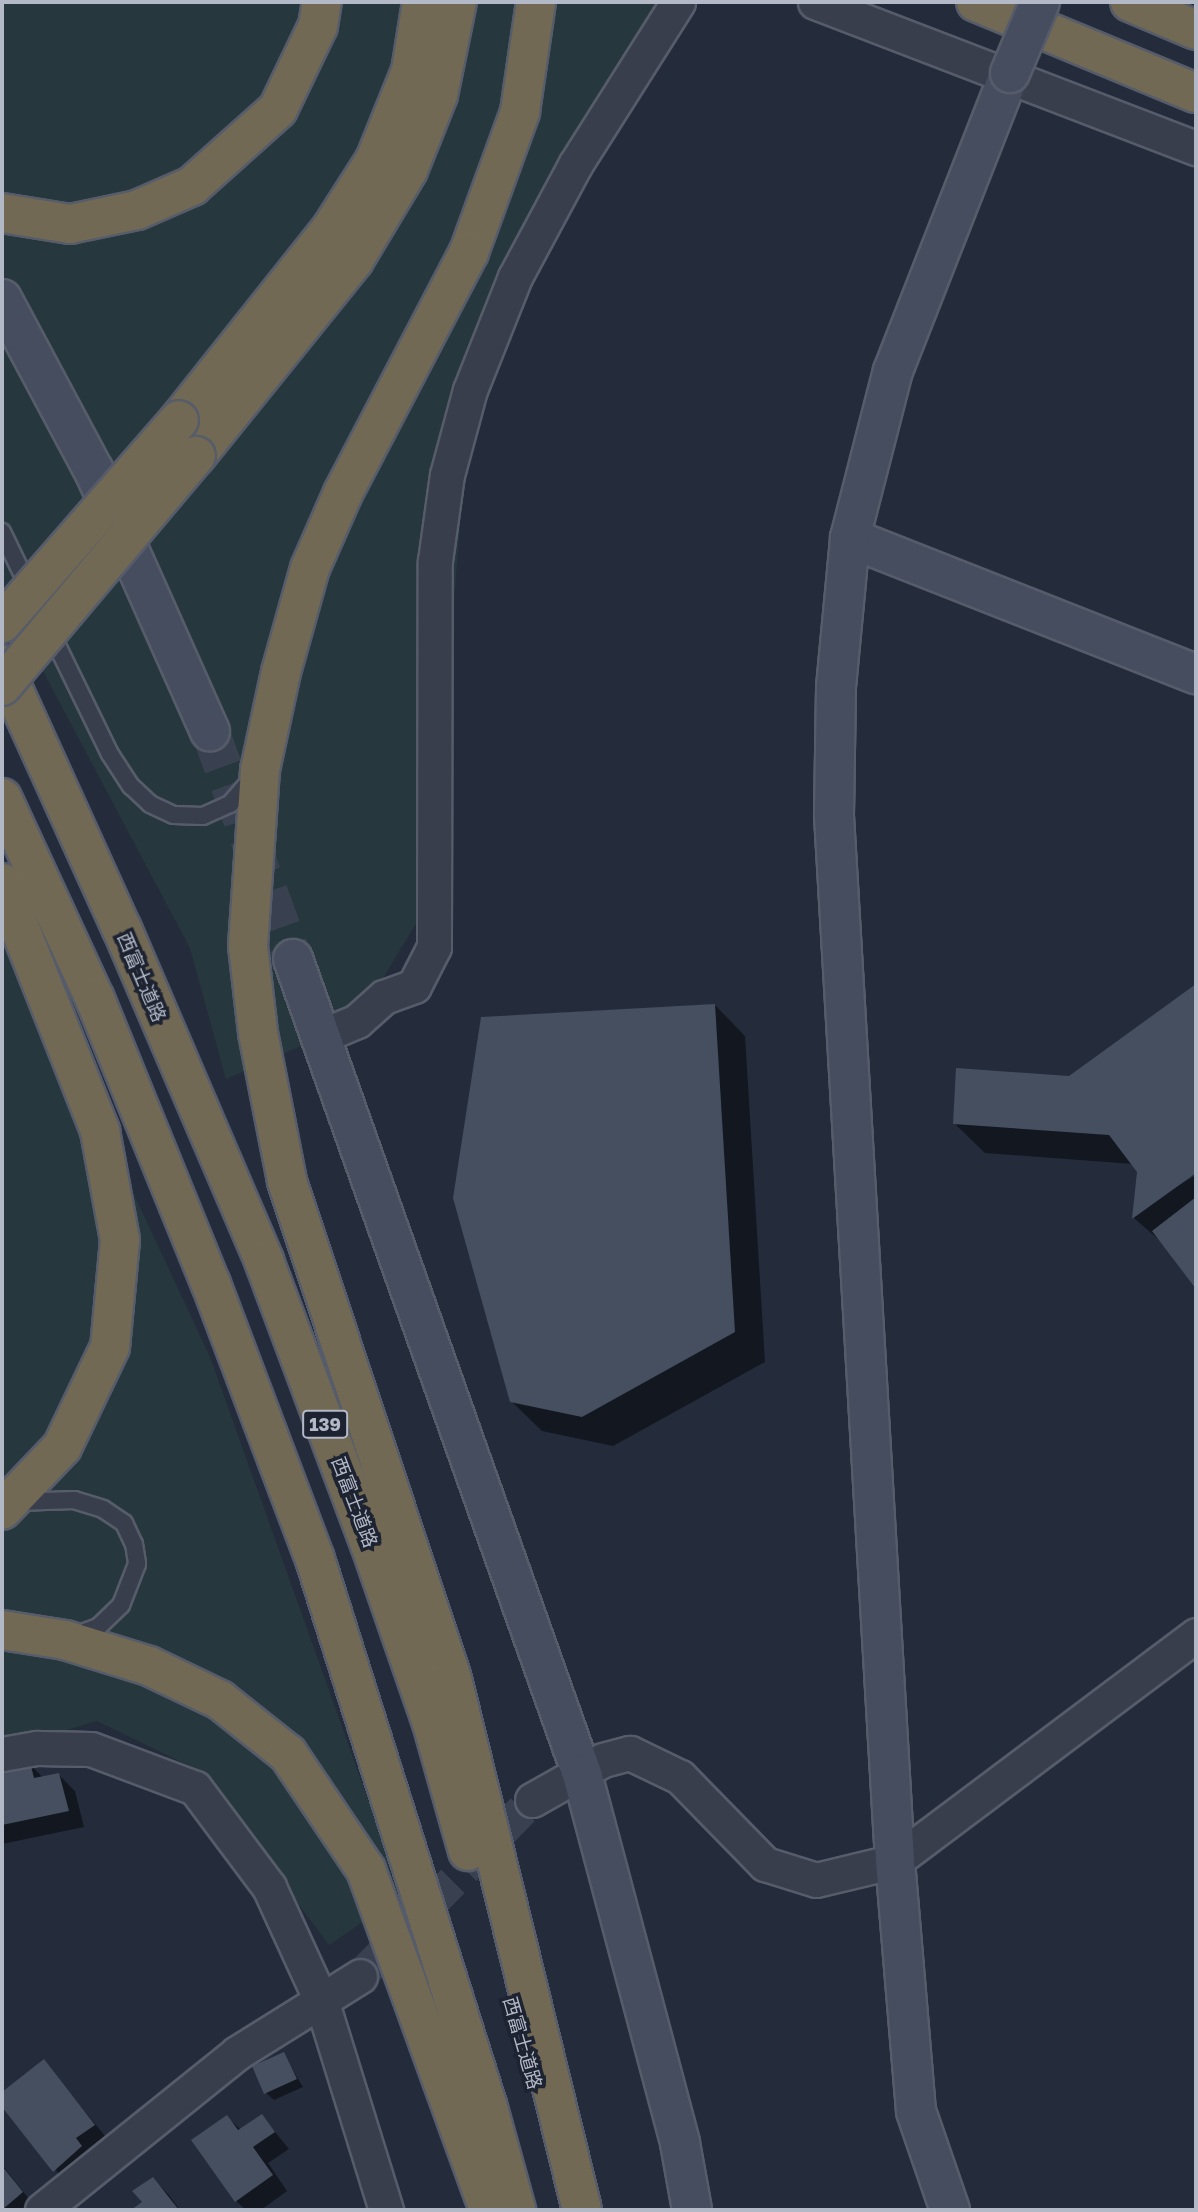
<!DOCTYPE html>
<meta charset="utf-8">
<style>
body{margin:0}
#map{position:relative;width:1198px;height:2212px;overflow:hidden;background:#242c3c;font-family:"Golos Text","Noto Sans JP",sans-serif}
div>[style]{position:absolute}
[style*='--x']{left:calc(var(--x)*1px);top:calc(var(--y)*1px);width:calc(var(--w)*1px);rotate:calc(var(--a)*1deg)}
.green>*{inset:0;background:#26383d}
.shadow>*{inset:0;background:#0007}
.building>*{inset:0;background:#454f60}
.street-tunnel>*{height:33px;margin-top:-16.5px;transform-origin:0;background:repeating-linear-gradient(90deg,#394151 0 33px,transparent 0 50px)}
.secondary-tunnel>*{height:38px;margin-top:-19px;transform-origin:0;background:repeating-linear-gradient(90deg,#394151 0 38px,transparent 0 57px)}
.roads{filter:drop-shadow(2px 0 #565c6a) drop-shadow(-2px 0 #565c6a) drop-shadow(0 2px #565c6a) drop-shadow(0 -2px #565c6a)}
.lane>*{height:16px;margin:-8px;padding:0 8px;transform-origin:8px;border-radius:8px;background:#383e4c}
.street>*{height:33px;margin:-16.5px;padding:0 16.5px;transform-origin:16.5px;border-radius:16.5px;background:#383e4c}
.secondary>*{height:38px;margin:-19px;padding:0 19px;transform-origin:19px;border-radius:19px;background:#464d5f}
.highway>*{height:38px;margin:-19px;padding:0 19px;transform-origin:19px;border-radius:19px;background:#726955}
.bridges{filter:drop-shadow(2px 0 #565c6a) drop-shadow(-2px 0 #565c6a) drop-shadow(0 2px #565c6a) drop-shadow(0 -2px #565c6a)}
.secondary-bridge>*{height:38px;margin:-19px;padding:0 19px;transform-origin:19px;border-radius:19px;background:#464d5f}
.highway-bridge>*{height:38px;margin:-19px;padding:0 19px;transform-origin:19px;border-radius:19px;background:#726955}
span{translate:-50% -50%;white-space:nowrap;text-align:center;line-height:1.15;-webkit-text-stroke:7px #1d2331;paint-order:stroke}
.shield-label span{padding:2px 5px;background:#1d2331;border:2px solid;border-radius:5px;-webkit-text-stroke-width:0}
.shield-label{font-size:18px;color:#b3b9c7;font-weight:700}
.street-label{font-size:19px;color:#b3b9c7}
.frame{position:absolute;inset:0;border:4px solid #b3b9c7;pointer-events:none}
</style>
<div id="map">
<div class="green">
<i style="clip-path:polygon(2px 2px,679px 2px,470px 390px,432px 897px,357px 1021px,226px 1079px,190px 948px,2px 594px)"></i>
<i style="clip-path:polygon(2px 913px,210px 1357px,402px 1895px,329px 1945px,198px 1770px,97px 1721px,2px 1749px)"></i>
</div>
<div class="shadow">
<i style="clip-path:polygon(1196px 986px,1196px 1170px,1161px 1196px,1196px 1175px,1196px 1286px,1166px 1246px,1134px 1218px,1139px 1171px,1133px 1164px,985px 1153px,954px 1123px,1069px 1078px)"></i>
<i style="clip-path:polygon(715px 1005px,745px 1036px,765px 1362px,613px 1446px,542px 1431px,511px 1401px)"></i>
<i style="clip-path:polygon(30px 1764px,43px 1778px,59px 1775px,75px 1791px,84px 1827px,2px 1844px,2px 1772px)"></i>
<i style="clip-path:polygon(283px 2054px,303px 2087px,274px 2100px,266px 2093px)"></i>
<i style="clip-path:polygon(44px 2062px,110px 2142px,70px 2187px,2px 2105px,2px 2094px)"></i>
<i style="clip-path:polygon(262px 2116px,289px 2149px,268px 2163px,287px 2191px,261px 2210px,246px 2210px,236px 2201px,227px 2117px,241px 2130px)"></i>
<i style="clip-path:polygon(2px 2165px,37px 2209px,35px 2210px,2px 2210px)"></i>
<i style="clip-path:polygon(153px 2179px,169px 2195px,180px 2210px,134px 2210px,145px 2202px)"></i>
</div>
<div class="building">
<i style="clip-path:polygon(1196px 984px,1196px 1173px,1132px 1219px,1137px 1172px,1109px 1135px,953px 1124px,956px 1068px,1069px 1076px)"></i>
<i style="clip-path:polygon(715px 1004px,735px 1332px,582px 1417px,510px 1402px,453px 1198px,481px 1017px)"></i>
<i style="clip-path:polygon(1196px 1197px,1196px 1289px,1152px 1231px)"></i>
<i style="clip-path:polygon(30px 1762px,34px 1778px,59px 1773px,69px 1811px,2px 1825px,2px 1770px)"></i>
<i style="clip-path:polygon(284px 2052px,297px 2079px,264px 2094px,252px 2066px)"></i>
<i style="clip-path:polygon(44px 2059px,95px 2125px,76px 2138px,82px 2146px,53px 2172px,2px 2107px,2px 2092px)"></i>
<i style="clip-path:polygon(262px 2114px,275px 2132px,253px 2147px,273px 2175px,235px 2202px,191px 2140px,227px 2115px,238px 2130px)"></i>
<i style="clip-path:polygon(2px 2166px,23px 2192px,2px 2210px)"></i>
<i style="clip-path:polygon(153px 2177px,179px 2210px,131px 2210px,142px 2202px,132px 2191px)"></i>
</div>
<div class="street-tunnel">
<i style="--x:360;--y:1976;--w:246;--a:-45.7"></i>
</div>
<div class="secondary-tunnel">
<i style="--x:210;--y:731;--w:243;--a:70"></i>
</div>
<div class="roads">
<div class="lane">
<i style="--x:2;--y:532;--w:64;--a:64.2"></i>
<i style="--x:49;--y:629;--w:139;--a:64"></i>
<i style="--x:110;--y:754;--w:38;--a:57"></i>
<i style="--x:131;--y:786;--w:26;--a:43"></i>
<i style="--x:150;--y:804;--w:26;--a:25"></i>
<i style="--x:174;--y:815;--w:29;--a:2"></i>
<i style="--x:203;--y:816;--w:30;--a:-24"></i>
<i style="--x:230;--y:804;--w:33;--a:-49"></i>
<i style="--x:18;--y:1502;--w:56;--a:-2"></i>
<i style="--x:74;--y:1500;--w:30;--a:17"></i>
<i style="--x:103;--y:1509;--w:25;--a:34"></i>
<i style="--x:124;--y:1523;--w:23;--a:65"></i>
<i style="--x:134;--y:1544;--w:20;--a:81"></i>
<i style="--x:137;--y:1564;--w:44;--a:111.3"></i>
<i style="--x:121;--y:1605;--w:32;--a:136"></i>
<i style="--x:98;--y:1627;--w:26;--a:159"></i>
</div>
<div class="street">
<i style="--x:815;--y:2;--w:408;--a:21"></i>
<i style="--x:319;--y:1037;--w:41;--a:-22.8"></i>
<i style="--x:357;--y:1021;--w:36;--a:-42"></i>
<i style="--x:384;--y:997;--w:32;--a:-20"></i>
<i style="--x:414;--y:986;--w:44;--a:-62.9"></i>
<i style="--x:434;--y:947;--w:386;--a:-89.9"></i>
<i style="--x:435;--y:561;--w:87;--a:-82.1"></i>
<i style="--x:447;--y:475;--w:88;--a:-74.9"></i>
<i style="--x:470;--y:390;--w:122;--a:-68.3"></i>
<i style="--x:515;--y:277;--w:127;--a:-61.8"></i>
<i style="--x:575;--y:165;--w:193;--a:-57.7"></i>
<i style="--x:2;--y:1754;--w:36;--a:-10"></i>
<i style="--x:37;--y:1748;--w:54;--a:1.1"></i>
<i style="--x:91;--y:1749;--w:111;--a:20.6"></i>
<i style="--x:195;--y:1788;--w:124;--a:53.2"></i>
<i style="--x:269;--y:1887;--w:128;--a:65.4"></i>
<i style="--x:322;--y:2003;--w:217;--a:72.8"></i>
<i style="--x:532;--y:1800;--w:81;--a:-29.4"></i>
<i style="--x:603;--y:1760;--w:28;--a:-15"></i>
<i style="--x:630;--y:1753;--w:55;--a:25.6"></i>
<i style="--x:680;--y:1777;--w:122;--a:45.7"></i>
<i style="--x:765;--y:1864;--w:53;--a:17.4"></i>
<i style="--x:816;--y:1880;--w:81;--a:-13.5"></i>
<i style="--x:895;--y:1861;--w:376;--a:-36.9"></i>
<i style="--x:42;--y:2210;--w:250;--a:-38.8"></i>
<i style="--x:237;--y:2053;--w:145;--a:-32"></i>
</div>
<div class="secondary">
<i style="--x:2;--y:299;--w:195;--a:61.9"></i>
<i style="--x:94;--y:471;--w:285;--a:66"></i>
<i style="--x:850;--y:538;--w:372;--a:21.5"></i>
<i style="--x:293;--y:959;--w:865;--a:70.48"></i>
<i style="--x:582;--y:1774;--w:382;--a:75.1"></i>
<i style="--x:680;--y:2143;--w:68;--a:79.8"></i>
<i style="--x:950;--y:2210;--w:105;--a:-109"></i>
<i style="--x:916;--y:2111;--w:251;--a:-94.8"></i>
<i style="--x:895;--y:1861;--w:1048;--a:-93.34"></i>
<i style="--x:834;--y:815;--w:128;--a:-89.1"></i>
<i style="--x:836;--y:687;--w:150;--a:-84.6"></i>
<i style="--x:850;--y:538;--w:172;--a:-75.6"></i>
<i style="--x:893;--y:371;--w:320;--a:-68.6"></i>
</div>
<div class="highway">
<i style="--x:536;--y:2;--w:111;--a:98.3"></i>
<i style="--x:520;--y:112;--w:149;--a:110"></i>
<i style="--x:469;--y:252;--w:272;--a:117.6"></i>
<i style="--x:343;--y:493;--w:82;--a:113.7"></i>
<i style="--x:310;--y:568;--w:108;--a:105.6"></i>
<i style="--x:281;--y:672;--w:100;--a:102.1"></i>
<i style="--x:260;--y:770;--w:176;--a:93.9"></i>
<i style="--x:248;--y:946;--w:88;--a:83.4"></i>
<i style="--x:258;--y:1033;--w:151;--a:78.9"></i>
<i style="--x:287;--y:1181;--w:525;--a:71.67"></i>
<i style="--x:452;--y:1679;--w:547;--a:76.24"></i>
<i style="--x:976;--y:2;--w:238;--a:22.5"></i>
<i style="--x:1130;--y:2;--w:72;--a:23"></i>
<i style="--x:2;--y:213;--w:69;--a:9.2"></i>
<i style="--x:70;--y:224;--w:68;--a:-11.8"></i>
<i style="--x:137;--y:210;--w:60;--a:-23.6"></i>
<i style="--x:192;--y:186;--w:115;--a:-41.8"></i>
<i style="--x:278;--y:109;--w:92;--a:-64.3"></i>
<i style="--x:318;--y:26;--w:24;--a:-81"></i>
<i style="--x:179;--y:420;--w:244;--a:-51.5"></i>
<i style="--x:331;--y:229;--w:82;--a:-57.5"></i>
<i style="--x:375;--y:160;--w:96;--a:-68"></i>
<i style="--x:411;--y:71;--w:70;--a:-80.9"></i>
<i style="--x:196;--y:456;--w:252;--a:-51.1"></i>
<i style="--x:354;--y:260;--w:105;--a:-59"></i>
<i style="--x:408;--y:170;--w:81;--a:-68.2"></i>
<i style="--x:438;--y:95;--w:95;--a:-78.5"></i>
<i style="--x:2;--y:665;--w:290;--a:65.6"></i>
<i style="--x:122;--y:929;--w:361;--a:66.8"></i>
<i style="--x:264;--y:1261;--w:302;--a:69.5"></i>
<i style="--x:370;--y:1544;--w:189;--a:70.9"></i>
<i style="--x:432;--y:1723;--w:133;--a:74.3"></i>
<i style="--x:2;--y:798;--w:221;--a:65.2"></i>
<i style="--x:95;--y:999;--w:308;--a:67.9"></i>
<i style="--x:211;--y:1284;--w:294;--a:69.3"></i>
<i style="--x:315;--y:1559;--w:576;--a:72.51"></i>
<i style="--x:488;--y:2108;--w:106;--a:74.6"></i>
<i style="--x:2;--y:883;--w:267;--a:68.4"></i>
<i style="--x:100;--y:1131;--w:111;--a:79.6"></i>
<i style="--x:120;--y:1240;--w:107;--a:95.3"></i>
<i style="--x:110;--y:1347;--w:111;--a:115.6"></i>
<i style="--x:62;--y:1447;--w:87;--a:133.6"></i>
<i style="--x:2;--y:1630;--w:64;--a:9"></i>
<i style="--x:65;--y:1640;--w:88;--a:17.2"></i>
<i style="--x:149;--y:1666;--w:79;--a:25.6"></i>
<i style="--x:220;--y:1700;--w:87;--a:38.5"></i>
<i style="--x:288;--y:1754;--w:140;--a:56.1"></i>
<i style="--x:366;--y:1870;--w:362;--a:70.1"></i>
</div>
</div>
<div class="bridges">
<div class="secondary-bridge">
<i style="--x:1010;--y:73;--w:77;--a:-67.1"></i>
</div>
<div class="highway-bridge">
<i style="--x:2;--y:623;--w:269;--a:-48.9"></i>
<i style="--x:2;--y:686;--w:301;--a:-49.9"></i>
</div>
</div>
<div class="shield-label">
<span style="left:325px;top:1424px">139</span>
</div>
<div class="street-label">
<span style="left:142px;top:977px;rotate:67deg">西富士道路</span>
<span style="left:355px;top:1502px;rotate:69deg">西富士道路</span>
<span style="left:523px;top:2043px;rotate:74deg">西富士道路</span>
</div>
<div class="frame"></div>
</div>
